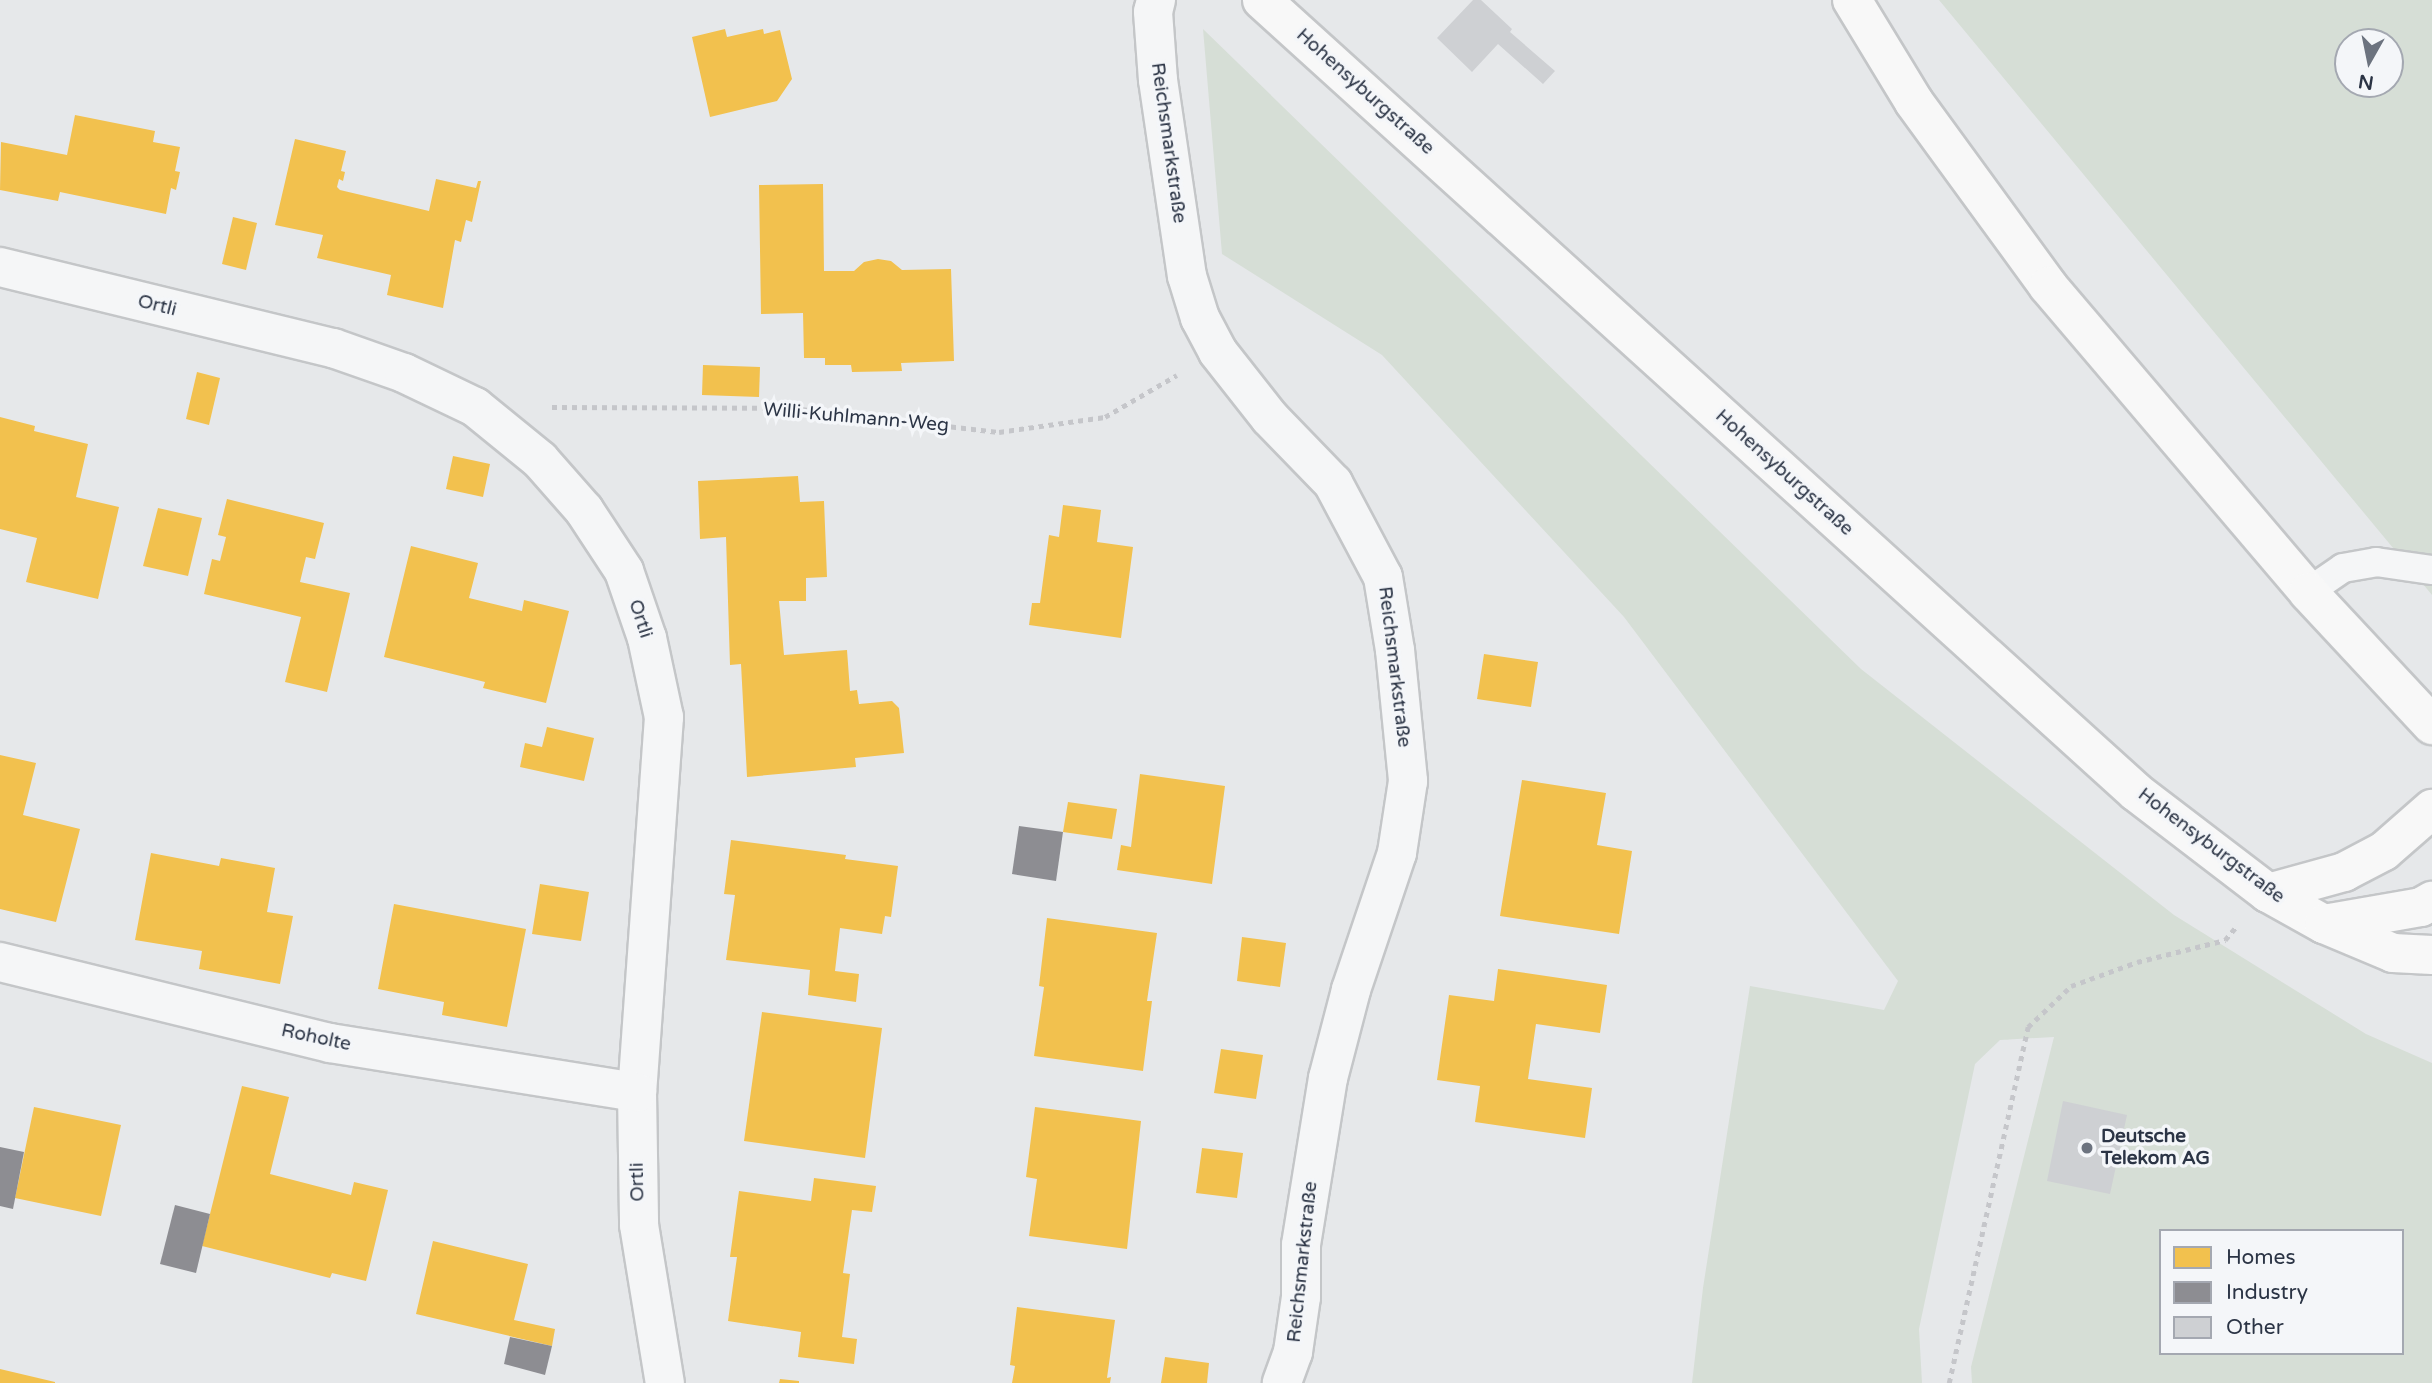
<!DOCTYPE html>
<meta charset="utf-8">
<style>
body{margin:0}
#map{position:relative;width:2432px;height:1383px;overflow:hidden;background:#e6e8ea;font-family:"Varela Round",sans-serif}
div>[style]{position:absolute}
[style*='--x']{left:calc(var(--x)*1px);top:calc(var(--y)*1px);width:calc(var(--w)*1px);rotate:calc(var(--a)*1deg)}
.green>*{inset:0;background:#d6ded6}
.homes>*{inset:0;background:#f2c14e}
.industry>*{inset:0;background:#8d8d92}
.building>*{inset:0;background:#ced0d3}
.path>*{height:4.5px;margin-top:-2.25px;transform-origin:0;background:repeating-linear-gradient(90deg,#c5c6ca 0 5px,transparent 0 10px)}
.roads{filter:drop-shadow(2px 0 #c4c6c8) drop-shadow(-2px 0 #c4c6c8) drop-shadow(0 2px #c4c6c8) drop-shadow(0 -2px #c4c6c8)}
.lane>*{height:28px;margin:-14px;padding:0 14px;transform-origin:14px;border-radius:14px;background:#f5f6f7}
.street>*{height:38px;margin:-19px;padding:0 19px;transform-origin:19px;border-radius:19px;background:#f5f6f7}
.secondary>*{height:38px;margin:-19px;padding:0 19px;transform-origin:19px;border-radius:19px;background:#f8f8f8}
.dots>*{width:19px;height:19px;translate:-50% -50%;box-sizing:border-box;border:4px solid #f4f6f9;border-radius:50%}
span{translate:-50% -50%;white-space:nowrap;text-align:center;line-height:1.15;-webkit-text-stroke:7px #f4f6f9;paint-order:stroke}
.street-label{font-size:19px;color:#2b3445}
.poi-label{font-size:19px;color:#2b3445;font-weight:700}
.left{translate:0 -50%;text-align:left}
.legend{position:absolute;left:2159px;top:1229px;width:245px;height:126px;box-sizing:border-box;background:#f4f6f9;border:2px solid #a4a8b1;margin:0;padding:9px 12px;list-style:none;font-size:21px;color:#2b3445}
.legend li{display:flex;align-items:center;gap:14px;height:35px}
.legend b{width:35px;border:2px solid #a4a8b1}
.north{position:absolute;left:2334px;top:28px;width:70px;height:70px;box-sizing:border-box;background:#f4f6f9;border:2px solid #a4a8b1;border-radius:50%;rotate:189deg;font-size:19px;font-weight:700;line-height:28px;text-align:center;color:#2b3445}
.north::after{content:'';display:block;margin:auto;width:24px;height:32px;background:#6c737f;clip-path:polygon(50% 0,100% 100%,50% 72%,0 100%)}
</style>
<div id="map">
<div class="green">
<i style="clip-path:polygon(evenodd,1939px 0,2432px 0,2432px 595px,1939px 0,2348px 42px,2390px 42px,2390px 84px,2348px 84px,2348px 42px)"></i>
<i style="clip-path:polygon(evenodd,1203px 29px,1861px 669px,2174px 915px,2366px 1034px,2432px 1063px,2432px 1383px,1972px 1383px,1971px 1367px,2054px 1037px,2000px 1040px,1975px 1064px,1919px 1329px,1922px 1383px,1692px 1383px,1703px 1288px,1750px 986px,1884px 1010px,1898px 981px,1624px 617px,1382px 355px,1222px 254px,1203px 29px,2161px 1231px,2402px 1231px,2402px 1353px,2161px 1353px,2161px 1231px)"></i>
</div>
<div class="homes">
<i style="clip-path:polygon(725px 29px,727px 37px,763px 29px,764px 34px,780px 30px,792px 79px,777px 101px,710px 117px,692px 37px)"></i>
<i style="clip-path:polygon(75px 115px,155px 131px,153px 142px,180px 147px,175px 171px,180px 172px,176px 190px,171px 188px,166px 214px,60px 192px,58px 201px,0 190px,1px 142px,67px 155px)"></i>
<i style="clip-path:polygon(295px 139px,346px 151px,341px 171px,345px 172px,343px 181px,339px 179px,337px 187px,340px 190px,429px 211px,436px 179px,476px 188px,478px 181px,481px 181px,472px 222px,466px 220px,461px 242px,455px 240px,443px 308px,387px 295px,391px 275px,317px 258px,323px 235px,275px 225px)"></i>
<i style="clip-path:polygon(823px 184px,824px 271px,854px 271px,864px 262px,878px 259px,891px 261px,902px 270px,951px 269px,954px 361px,901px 363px,902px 371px,852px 372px,851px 365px,825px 365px,825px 358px,804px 358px,803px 313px,761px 314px,759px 185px)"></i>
<i style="clip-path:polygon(233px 217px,257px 223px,246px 270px,222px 264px)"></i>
<i style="clip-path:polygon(703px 365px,760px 367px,759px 397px,702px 395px)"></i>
<i style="clip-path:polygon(197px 372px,220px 378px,209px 425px,186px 419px)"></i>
<i style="clip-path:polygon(0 417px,35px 426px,34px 431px,88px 444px,76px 497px,119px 507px,98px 599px,26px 582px,37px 538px,0 529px)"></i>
<i style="clip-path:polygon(453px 456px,490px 464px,483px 497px,446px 489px)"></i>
<i style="clip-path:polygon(798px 476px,800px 502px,824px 501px,827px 577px,806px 578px,806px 601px,779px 601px,784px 655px,847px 650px,850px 691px,857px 690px,859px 704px,892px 701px,899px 708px,904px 753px,855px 758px,856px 767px,747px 777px,741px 664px,730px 665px,726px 537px,700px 539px,698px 481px)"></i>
<i style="clip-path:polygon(227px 499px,324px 523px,315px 559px,306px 557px,300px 582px,350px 593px,327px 692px,285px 682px,301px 617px,204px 594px,212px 559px,220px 561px,226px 537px,218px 535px)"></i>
<i style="clip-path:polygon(1063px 505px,1101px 510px,1097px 542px,1133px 547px,1121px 638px,1029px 625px,1032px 603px,1040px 603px,1049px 535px,1059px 537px)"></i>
<i style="clip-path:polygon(158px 508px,202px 518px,188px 576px,143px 566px)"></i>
<i style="clip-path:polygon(411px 546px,478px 563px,469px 598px,522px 611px,524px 600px,569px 611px,546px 703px,483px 688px,485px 682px,384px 657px)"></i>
<i style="clip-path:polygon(1484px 654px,1538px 662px,1531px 707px,1477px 699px)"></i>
<i style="clip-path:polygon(547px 727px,594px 738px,584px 781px,520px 767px,525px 743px,542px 747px)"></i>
<i style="clip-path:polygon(0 755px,36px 763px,23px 815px,80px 829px,56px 922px,0 909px)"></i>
<i style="clip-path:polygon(1140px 774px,1225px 786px,1212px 884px,1117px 870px,1121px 845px,1131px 847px)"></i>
<i style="clip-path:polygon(1522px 780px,1606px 793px,1597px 845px,1632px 851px,1619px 934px,1500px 916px)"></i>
<i style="clip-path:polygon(1068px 802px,1117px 809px,1112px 839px,1063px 832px)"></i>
<i style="clip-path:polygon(731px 840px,846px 855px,845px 859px,898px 866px,891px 917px,885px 916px,882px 934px,840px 928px,835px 971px,859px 974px,856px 1002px,808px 995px,810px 970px,726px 960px,735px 895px,724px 894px)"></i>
<i style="clip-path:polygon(151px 853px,219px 866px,221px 858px,275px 868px,267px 912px,293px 916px,280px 984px,199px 969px,202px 951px,135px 940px)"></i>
<i style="clip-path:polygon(540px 884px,589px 892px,581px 941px,532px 934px)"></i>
<i style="clip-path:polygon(394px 904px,526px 929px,507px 1027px,442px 1015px,444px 1002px,378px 989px)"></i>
<i style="clip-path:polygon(1047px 918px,1157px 933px,1147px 1001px,1152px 1001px,1143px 1071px,1034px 1056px,1044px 987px,1039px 986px)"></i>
<i style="clip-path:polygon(1242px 937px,1286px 943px,1280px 987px,1237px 981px)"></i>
<i style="clip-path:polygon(1498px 969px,1607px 985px,1600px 1033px,1536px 1024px,1528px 1079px,1592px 1088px,1585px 1138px,1475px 1122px,1480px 1086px,1437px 1080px,1449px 995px,1494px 1001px)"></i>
<i style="clip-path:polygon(762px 1012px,882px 1028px,865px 1158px,744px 1141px)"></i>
<i style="clip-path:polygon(1221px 1049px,1263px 1055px,1256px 1099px,1214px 1093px)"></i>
<i style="clip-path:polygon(242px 1086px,289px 1097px,270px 1174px,351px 1195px,354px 1182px,388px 1190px,366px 1281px,332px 1273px,330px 1278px,202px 1246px)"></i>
<i style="clip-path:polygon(34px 1107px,121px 1125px,101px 1216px,15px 1198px)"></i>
<i style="clip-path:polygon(1035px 1107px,1141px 1121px,1127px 1249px,1029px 1236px,1037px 1179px,1026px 1177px)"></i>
<i style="clip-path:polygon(1202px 1148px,1243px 1153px,1237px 1198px,1196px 1193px)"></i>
<i style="clip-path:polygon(814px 1178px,876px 1186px,872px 1212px,852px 1210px,843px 1273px,850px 1274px,842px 1337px,857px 1339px,854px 1364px,798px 1357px,801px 1332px,728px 1321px,737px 1257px,730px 1257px,739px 1191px,811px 1201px)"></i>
<i style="clip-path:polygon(433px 1241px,528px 1264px,514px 1320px,555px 1329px,552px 1346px,416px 1314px)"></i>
<i style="clip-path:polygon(1017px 1307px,1115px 1320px,1107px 1378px,1111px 1377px,1110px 1383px,1012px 1383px,1015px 1366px,1010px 1365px)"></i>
<i style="clip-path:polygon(1165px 1357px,1209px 1363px,1207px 1383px,1161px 1383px)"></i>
<i style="clip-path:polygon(0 1369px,55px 1382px,55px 1383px,0 1383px)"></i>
<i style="clip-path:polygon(780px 1379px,799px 1381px,799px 1383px,779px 1383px)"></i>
</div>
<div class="industry">
<i style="clip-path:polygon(1019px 826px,1063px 832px,1056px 881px,1012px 874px)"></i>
<i style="clip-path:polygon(0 1147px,24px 1152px,13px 1209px,0 1206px)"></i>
<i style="clip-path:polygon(175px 1205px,210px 1214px,196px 1273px,160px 1264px)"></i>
<i style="clip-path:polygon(510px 1337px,552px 1346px,545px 1375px,504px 1364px)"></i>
</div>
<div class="building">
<i style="clip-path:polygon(1473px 0,1481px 0,1512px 29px,1510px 32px,1555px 71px,1543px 84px,1498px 44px,1472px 72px,1437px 38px)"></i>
<i style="clip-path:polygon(2063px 1101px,2127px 1115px,2110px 1194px,2047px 1181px)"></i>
</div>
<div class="path">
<i style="--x:552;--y:407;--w:240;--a:0.2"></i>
<i style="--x:792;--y:408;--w:208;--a:6.6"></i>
<i style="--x:999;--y:432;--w:107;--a:-8.1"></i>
<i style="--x:1105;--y:417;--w:83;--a:-30.3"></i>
<i style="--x:1949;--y:1383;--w:365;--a:-77.5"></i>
<i style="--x:2028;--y:1027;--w:59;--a:-43.6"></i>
<i style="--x:2071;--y:986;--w:70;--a:-20"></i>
<i style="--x:2137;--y:962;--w:91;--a:-14"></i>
<i style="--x:2225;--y:940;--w:17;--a:-50"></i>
</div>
<div class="roads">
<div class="lane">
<i style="--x:2308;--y:592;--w:42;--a:-34.4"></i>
<i style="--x:2343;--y:568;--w:34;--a:-10"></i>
<i style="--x:2376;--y:562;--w:57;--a:8.1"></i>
</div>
<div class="street">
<i style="--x:1156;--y:0;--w:12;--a:104"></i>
<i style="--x:1153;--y:12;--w:68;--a:85.8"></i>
<i style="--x:1158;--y:80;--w:198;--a:81.6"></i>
<i style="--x:1187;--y:276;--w:44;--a:72.8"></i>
<i style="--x:1200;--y:318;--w:38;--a:62"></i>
<i style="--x:1218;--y:352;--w:84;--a:51.8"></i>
<i style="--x:1270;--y:418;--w:91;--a:45.9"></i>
<i style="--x:1333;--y:483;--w:106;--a:62"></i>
<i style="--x:1383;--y:577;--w:74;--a:80.7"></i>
<i style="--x:1395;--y:650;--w:132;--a:84.3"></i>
<i style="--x:1408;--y:781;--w:73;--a:98.7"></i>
<i style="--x:1397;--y:853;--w:145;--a:108.6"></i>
<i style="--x:1351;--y:990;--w:91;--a:104.6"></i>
<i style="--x:1328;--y:1078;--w:169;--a:99.2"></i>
<i style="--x:1301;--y:1245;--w:52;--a:90"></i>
<i style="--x:1301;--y:1297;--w:56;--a:98.3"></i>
<i style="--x:1293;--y:1352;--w:33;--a:110"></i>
<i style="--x:0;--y:267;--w:343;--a:13.7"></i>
<i style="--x:333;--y:348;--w:75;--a:19.4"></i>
<i style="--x:404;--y:373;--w:79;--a:25.6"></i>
<i style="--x:475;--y:407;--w:84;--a:39.2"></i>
<i style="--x:540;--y:460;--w:67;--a:48.7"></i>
<i style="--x:584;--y:510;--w:73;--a:56.7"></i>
<i style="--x:624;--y:571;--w:71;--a:71.1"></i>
<i style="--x:647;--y:638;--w:81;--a:77.9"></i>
<i style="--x:664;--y:717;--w:376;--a:94.1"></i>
<i style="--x:637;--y:1092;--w:133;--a:89.1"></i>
<i style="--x:639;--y:1225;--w:160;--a:80.7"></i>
<i style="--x:0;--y:962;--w:340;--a:13.8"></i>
<i style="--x:330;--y:1043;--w:311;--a:9.1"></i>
</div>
<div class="secondary">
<i style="--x:1262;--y:0;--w:1179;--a:42.18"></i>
<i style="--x:2136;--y:792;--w:166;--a:37.4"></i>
<i style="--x:2268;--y:893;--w:64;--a:29"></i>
<i style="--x:2324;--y:924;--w:75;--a:22.8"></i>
<i style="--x:2393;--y:953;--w:39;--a:3"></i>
<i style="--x:1852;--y:0;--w:119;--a:58.7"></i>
<i style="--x:1914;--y:102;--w:228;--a:53.9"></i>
<i style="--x:2048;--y:286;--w:402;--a:49.6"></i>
<i style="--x:2308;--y:592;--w:182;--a:47"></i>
<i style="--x:2268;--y:893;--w:79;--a:-15.4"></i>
<i style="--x:2344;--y:872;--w:45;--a:-27.7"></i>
<i style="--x:2384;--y:851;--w:64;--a:-41.2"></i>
<i style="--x:2324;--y:924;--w:98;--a:-9.9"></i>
<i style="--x:2421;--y:907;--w:13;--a:-29"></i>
</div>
</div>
<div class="dots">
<i style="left:2087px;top:1148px;background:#6c737f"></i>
</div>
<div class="street-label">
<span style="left:1365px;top:92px;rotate:42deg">Hohensyburgstraße</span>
<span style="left:1168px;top:143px;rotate:82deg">Reichsmarkstraße</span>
<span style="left:157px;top:306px;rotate:14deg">Ortli</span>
<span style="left:856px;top:418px;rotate:5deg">Willi-Kuhlmann-Weg</span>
<span style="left:1784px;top:473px;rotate:42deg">Hohensyburgstraße</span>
<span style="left:640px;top:619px;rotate:72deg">Ortli</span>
<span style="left:1394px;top:667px;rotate:83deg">Reichsmarkstraße</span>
<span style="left:2211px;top:846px;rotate:37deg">Hohensyburgstraße</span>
<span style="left:316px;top:1038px;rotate:12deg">Roholte</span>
<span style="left:638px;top:1182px;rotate:-91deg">Ortli</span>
<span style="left:1303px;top:1262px;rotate:-84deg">Reichsmarkstraße</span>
</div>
<div class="poi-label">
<span class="left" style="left:2101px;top:1148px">Deutsche<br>Telekom AG</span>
</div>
<ul class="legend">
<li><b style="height:19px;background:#f2c14e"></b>Homes</li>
<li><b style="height:19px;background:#8d8d92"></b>Industry</li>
<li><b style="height:19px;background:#ced0d3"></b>Other</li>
</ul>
<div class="north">N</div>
</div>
